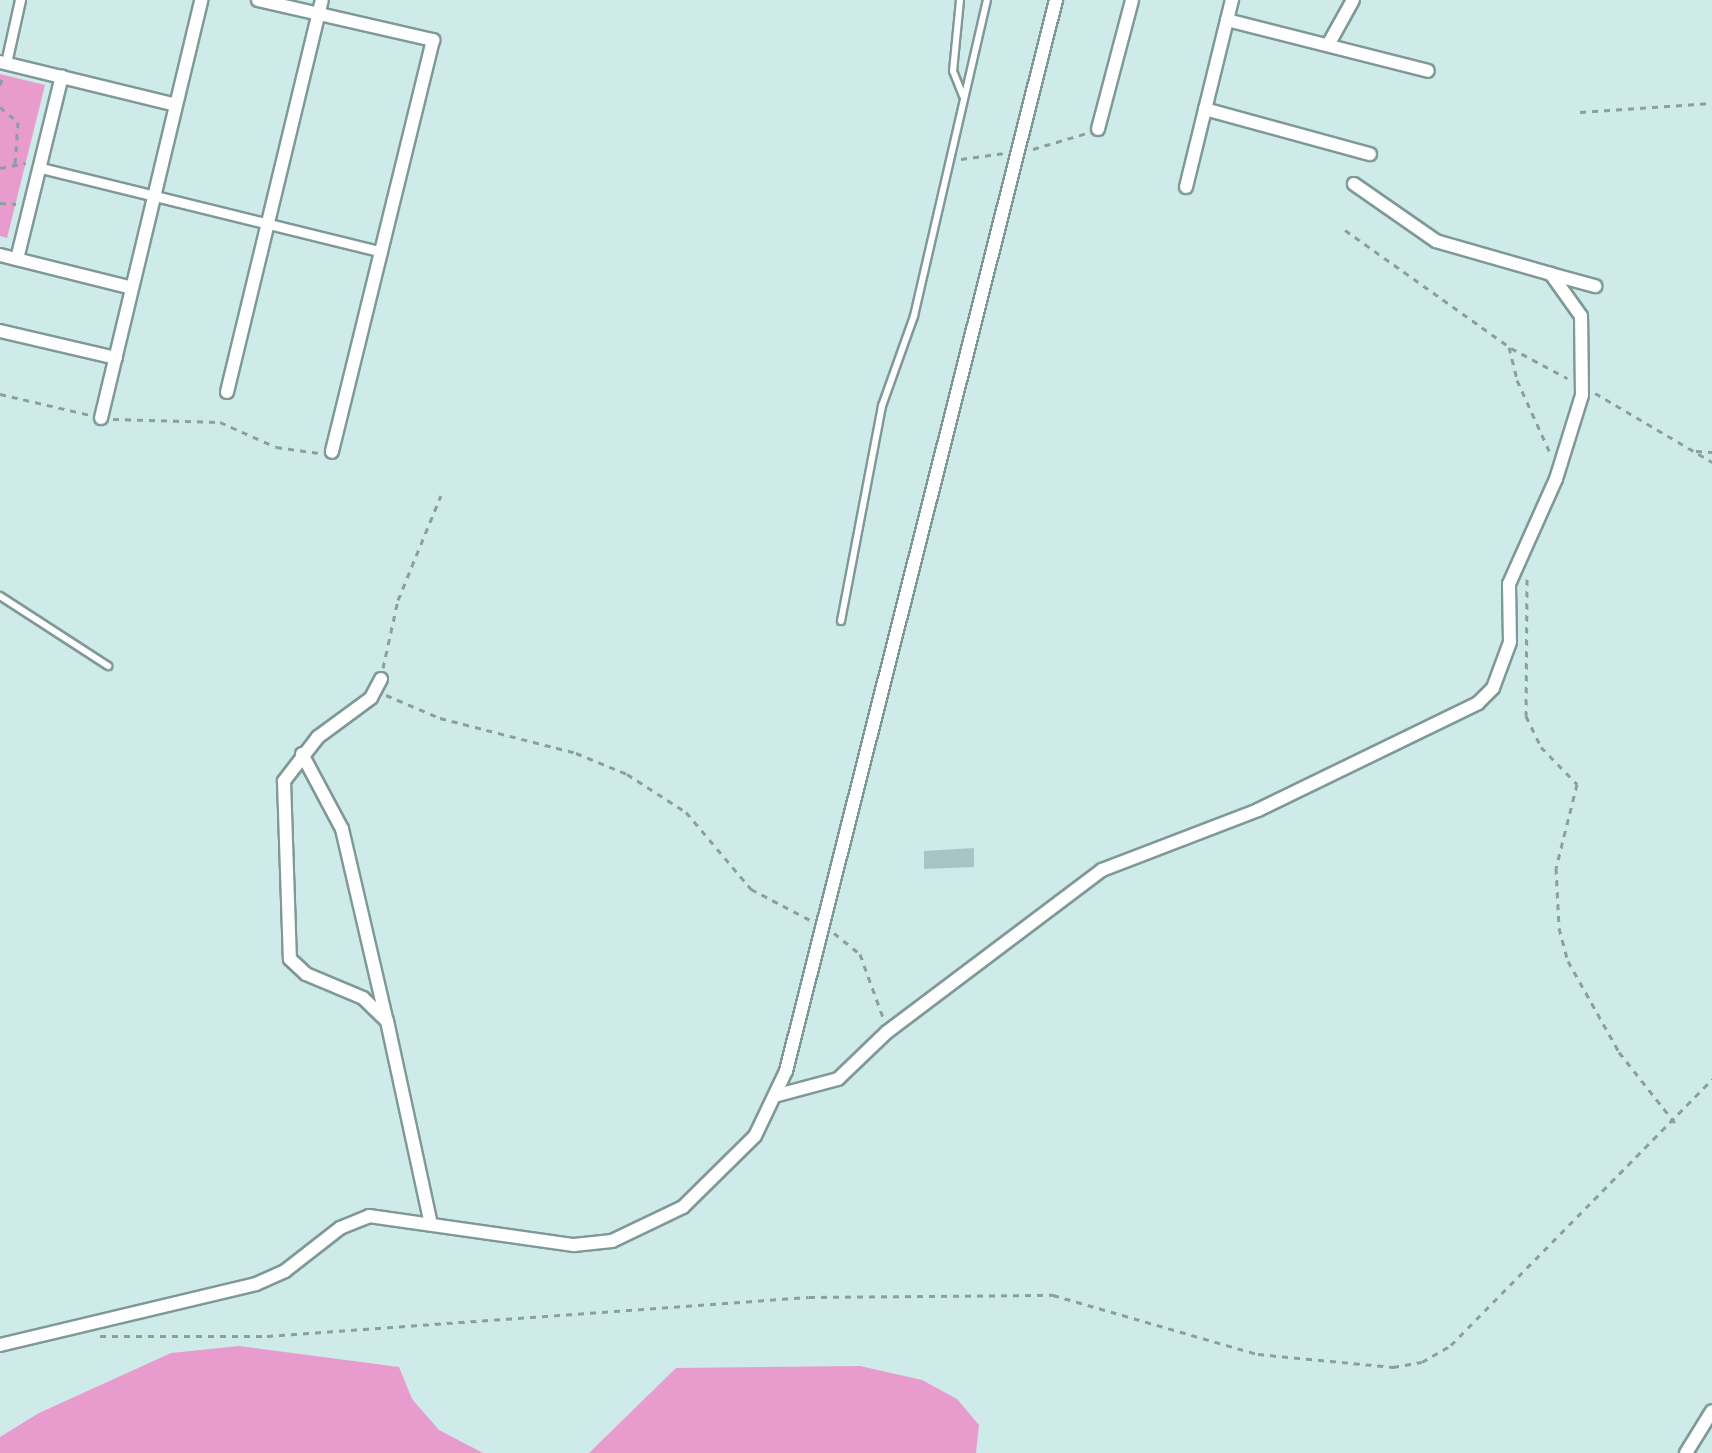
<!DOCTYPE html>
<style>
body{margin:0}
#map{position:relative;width:1712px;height:1453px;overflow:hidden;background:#ceeae9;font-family:"Archivo Narrow",sans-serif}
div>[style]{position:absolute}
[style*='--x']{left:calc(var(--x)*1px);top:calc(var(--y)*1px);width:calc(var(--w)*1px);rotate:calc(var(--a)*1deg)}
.green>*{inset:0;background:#e89cce}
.building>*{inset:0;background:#a9c4c4}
.path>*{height:3px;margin-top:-1.5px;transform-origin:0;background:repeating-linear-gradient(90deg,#8a9f9f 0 6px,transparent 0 12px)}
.roads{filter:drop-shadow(2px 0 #7f9998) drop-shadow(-2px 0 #7f9998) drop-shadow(0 2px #7f9998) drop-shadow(0 -2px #7f9998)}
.service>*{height:6px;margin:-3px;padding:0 3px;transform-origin:3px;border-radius:3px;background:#fff}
.pedestrian>*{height:9px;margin:-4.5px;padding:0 4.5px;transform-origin:4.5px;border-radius:4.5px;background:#fff}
.minor>*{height:12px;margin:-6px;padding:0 6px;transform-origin:6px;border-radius:6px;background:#fff}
span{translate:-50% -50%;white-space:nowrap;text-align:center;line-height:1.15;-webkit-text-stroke:6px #dbf7f6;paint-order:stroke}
</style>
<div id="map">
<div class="green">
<i style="clip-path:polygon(0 74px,45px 85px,7px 238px,0 236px)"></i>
<i style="clip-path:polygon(239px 1346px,399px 1367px,412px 1399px,439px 1430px,483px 1453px,0 1453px,0 1437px,39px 1413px,171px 1353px)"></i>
<i style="clip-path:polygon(860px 1366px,922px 1380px,957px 1399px,979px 1425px,976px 1453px,589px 1453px,676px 1368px)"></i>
</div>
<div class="building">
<i style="clip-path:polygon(974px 848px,974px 867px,924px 869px,924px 851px)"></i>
</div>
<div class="path">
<i style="--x:0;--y:85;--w:10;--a:-73"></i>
<i style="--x:0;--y:107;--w:23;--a:40"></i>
<i style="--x:18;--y:122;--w:42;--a:94.1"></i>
<i style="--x:1580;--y:112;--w:132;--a:-3.9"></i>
<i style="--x:1033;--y:149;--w:56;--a:-16.5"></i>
<i style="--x:961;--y:159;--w:44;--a:-7.8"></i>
<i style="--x:0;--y:168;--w:26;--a:-11"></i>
<i style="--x:0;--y:203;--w:16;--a:4"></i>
<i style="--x:1345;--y:230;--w:204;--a:35.4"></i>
<i style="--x:1511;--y:348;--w:64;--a:28.2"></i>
<i style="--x:1509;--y:347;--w:34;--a:76"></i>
<i style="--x:1517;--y:380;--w:82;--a:65.6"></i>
<i style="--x:1595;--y:393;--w:136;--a:30.5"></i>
<i style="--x:0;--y:394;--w:92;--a:13.1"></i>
<i style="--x:113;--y:419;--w:107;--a:1.6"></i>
<i style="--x:220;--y:422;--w:61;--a:24.1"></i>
<i style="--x:276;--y:447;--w:43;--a:7.9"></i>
<i style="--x:1696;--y:451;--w:16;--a:4"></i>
<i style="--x:1527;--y:579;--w:137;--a:90.4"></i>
<i style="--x:1526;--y:716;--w:34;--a:64"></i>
<i style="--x:1541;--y:747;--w:52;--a:45.8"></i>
<i style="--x:1577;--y:784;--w:87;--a:104"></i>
<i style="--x:1556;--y:868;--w:60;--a:87.1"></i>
<i style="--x:1559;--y:928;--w:34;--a:75"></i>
<i style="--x:1568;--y:961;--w:104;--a:60.7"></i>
<i style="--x:1619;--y:1052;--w:90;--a:51.7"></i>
<i style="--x:383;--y:668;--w:70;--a:-77.6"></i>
<i style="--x:398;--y:600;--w:113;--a:-67.7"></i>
<i style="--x:386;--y:695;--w:59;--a:23.1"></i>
<i style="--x:440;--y:718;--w:140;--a:14.4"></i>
<i style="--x:576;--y:753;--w:55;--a:22.4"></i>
<i style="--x:627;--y:774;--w:70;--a:32.8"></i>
<i style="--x:686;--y:812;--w:101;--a:49.8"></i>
<i style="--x:751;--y:889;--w:67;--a:27.7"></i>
<i style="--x:834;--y:933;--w:33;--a:39"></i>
<i style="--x:860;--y:954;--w:70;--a:70"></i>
<i style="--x:100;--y:1336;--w:167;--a:0"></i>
<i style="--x:267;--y:1336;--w:543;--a:-4.12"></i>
<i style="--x:809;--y:1297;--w:244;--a:-0.5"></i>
<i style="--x:1053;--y:1295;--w:213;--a:16.1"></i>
<i style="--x:1258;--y:1354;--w:136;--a:5.5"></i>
<i style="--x:1393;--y:1367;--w:29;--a:-10"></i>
<i style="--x:1422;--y:1362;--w:34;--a:-30"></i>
<i style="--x:1451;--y:1345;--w:373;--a:-45.5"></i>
</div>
<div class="roads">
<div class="service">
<i style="--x:960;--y:0;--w:71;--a:95.6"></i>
<i style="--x:953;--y:71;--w:27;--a:68"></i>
<i style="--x:0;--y:596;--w:129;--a:32.9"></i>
<i style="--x:841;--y:621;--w:219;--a:-79.2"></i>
<i style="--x:882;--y:406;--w:96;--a:-70.4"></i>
<i style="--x:914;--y:316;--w:324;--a:-77"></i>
</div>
<div class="pedestrian">
<i style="--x:6;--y:63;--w:65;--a:-77.5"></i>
<i style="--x:41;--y:168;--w:351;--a:13.8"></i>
</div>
<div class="minor">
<i style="--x:258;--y:0;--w:180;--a:12.9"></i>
<i style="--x:433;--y:40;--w:424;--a:103.8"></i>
<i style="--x:1227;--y:20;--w:207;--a:14.2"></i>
<i style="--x:1328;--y:45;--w:51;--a:-60.9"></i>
<i style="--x:0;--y:62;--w:181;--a:13.7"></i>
<i style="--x:1205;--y:109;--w:171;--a:15.3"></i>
<i style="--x:1098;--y:129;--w:133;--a:-75.2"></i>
<i style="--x:1186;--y:187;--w:193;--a:-76.2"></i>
<i style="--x:0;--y:255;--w:136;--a:14"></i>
<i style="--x:17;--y:259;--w:188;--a:-76.2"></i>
<i style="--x:1551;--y:274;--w:46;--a:15.3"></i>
<i style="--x:0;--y:331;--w:119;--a:13.1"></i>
<i style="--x:227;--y:392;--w:403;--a:-76.4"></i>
<i style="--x:101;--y:418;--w:430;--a:-76.5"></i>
<i style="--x:381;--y:679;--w:21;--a:118"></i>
<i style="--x:371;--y:698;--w:66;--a:143.7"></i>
<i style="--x:318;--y:737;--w:56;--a:127.7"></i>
<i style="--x:284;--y:781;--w:178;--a:88.1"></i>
<i style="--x:290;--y:959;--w:22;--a:43"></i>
<i style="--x:306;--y:974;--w:62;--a:22.8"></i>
<i style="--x:363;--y:998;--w:33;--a:44"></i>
<i style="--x:387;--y:1021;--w:204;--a:77.8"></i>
<i style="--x:302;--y:754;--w:85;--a:61.9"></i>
<i style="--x:342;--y:829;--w:194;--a:76.9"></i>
<i style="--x:778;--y:1095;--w:62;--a:-14.9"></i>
<i style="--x:838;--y:1079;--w:68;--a:-43.8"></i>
<i style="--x:887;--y:1032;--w:269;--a:-37"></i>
<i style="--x:1102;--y:870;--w:167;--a:-21"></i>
<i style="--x:1258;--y:810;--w:245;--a:-25.9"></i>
<i style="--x:1478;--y:703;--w:21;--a:-45"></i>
<i style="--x:1493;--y:688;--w:49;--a:-69.7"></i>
<i style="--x:1510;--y:642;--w:58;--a:-91"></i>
<i style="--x:1509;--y:584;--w:115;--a:-65.9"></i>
<i style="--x:1556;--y:479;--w:88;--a:-72.8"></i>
<i style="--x:1582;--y:395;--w:79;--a:-90.7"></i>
<i style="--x:1581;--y:316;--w:52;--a:-125.5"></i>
<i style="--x:1551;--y:274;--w:120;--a:-164"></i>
<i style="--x:1436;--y:241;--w:100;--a:-145.2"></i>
<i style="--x:0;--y:1345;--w:263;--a:-13.4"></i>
<i style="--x:256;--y:1284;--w:32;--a:-24"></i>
<i style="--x:285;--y:1271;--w:70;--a:-38"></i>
<i style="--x:340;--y:1228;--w:31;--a:-22"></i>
<i style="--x:369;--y:1216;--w:207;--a:8.1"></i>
<i style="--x:574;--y:1245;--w:38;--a:-6"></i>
<i style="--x:612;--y:1241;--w:79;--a:-25.6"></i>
<i style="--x:683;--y:1207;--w:101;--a:-44.6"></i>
<i style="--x:755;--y:1136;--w:72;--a:-64.5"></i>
<i style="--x:786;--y:1071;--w:1105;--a:-75.85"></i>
<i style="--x:1686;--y:1453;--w:49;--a:-58.2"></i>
</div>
</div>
</div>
